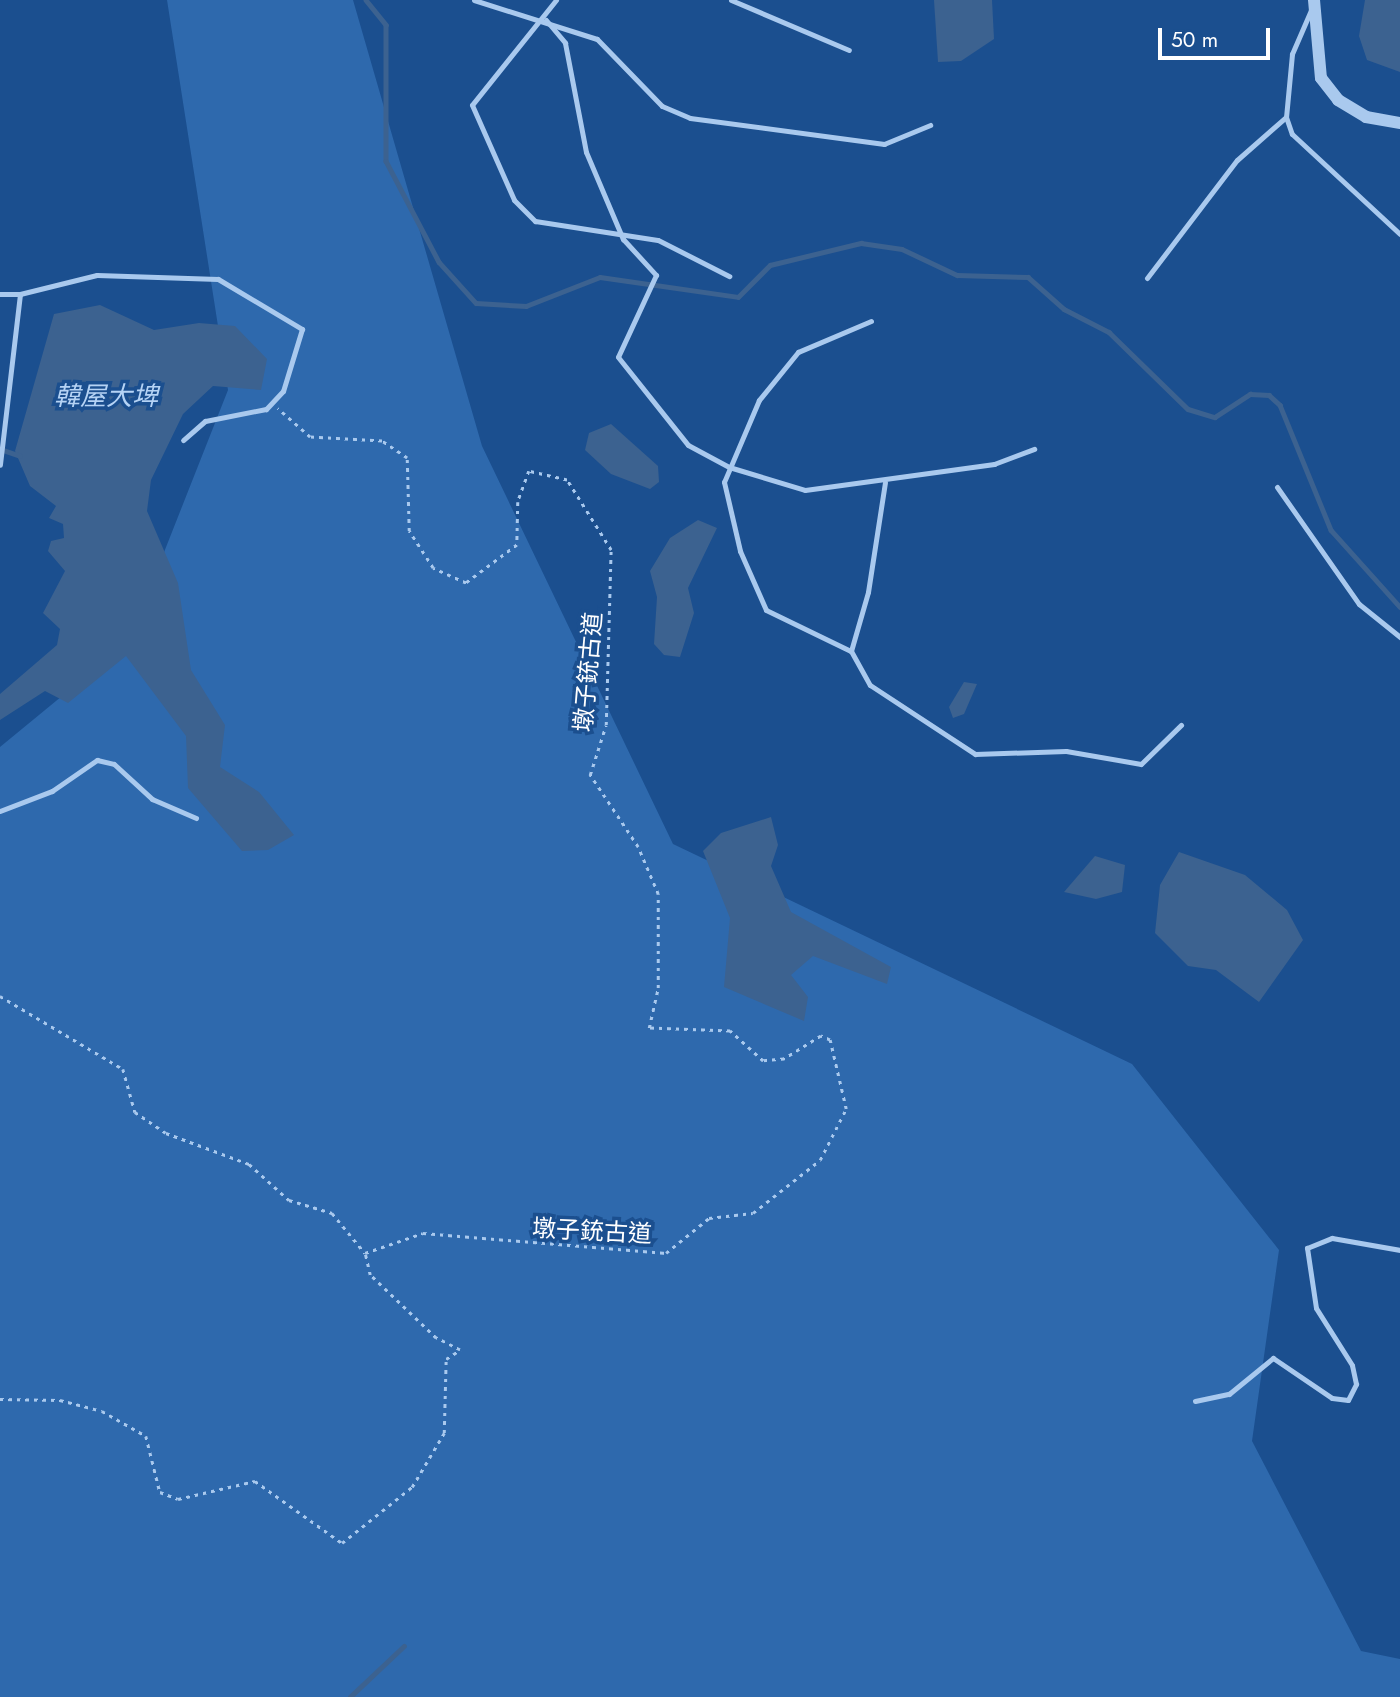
<!DOCTYPE html>
<meta charset="utf-8">
<style>
body{margin:0}
#map{position:relative;width:1400px;height:1697px;overflow:hidden;background:#1b4f8f;font-family:Jost,"Noto Sans TC",sans-serif}
div>[style]{position:absolute}
[style*='--x']{left:calc(var(--x)*1px);top:calc(var(--y)*1px);width:calc(var(--w)*1px);rotate:calc(var(--a)*1deg)}
.green>*{inset:0;background:#2e69ad}
.water>*{inset:0;background:#3c6290}
.stream>*{height:4.5px;margin:-2.25px;padding:0 2.25px;transform-origin:2.25px;border-radius:2.25px;background:#3c6290}
.path>*{height:2.5px;margin-top:-1.25px;transform-origin:0;background:repeating-linear-gradient(90deg,#a9c9ee 0 3.5px,transparent 0 8.5px)}
.service>*{height:5px;margin:-2.5px;padding:0 2.5px;transform-origin:2.5px;border-radius:2.5px;background:#a9c9ee}
.tertiary>*{height:12px;margin:-6px;padding:0 6px;transform-origin:6px;border-radius:6px;background:#a9c9ee}
span{translate:-50% -50%;white-space:nowrap;text-align:center;line-height:1.15;-webkit-text-stroke:7px #1b4f8f;paint-order:stroke}
.street-label{font-size:24px;color:#fff}
.water-label{font-size:26px;color:#b5d3f5;font-style:italic}
.scale{position:absolute;left:1158px;top:28px;width:112px;height:32px;box-sizing:border-box;border:4px solid #fff;border-top:0;padding-left:9px;font-size:21px;line-height:24px;white-space:nowrap;color:#fff;-webkit-text-stroke:5px #1b4f8f;paint-order:stroke}
</style>
<div id="map">
<div class="green">
<i style="clip-path:polygon(167px 0,353px 0,482px 446px,673px 844px,1132px 1064px,1279px 1250px,1252px 1441px,1361px 1651px,1400px 1659px,1400px 1697px,0 1697px,0 747px,129px 641px,228px 390px)"></i>
</div>
<div class="water">
<i style="clip-path:polygon(934px 0,992px 0,994px 39px,961px 61px,938px 62px)"></i>
<i style="clip-path:polygon(1365px 0,1400px 0,1400px 72px,1367px 60px,1359px 36px)"></i>
<i style="clip-path:polygon(100px 305px,154px 330px,199px 323px,235px 326px,267px 359px,261px 390px,213px 386px,183px 414px,151px 480px,147px 511px,178px 583px,191px 670px,225px 725px,220px 767px,259px 792px,294px 835px,268px 850px,242px 851px,188px 788px,186px 736px,126px 656px,68px 703px,45px 691px,0 720px,0 694px,57px 645px,60px 629px,43px 613px,65px 571px,48px 551px,51px 541px,64px 538px,63px 524px,49px 518px,56px 506px,30px 486px,15px 451px,54px 314px)"></i>
<i style="clip-path:polygon(611px 424px,658px 466px,659px 482px,650px 489px,611px 474px,585px 450px,589px 433px)"></i>
<i style="clip-path:polygon(698px 520px,717px 528px,688px 588px,694px 613px,680px 657px,664px 655px,654px 644px,657px 597px,650px 571px,670px 538px)"></i>
<i style="clip-path:polygon(964px 682px,977px 684px,964px 714px,953px 718px,949px 707px)"></i>
<i style="clip-path:polygon(771px 817px,778px 845px,771px 866px,791px 912px,891px 967px,887px 984px,813px 956px,791px 975px,808px 997px,804px 1021px,724px 987px,730px 918px,703px 851px,721px 833px)"></i>
<i style="clip-path:polygon(1179px 852px,1245px 875px,1287px 910px,1303px 940px,1259px 1002px,1216px 970px,1188px 966px,1155px 933px,1160px 885px)"></i>
<i style="clip-path:polygon(1095px 856px,1125px 865px,1122px 892px,1096px 899px,1064px 892px)"></i>
</div>
<div class="stream">
<i style="--x:366;--y:0;--w:32;--a:51"></i>
<i style="--x:386;--y:25;--w:136;--a:90"></i>
<i style="--x:386;--y:161;--w:114;--a:62.3"></i>
<i style="--x:439;--y:262;--w:55;--a:47.9"></i>
<i style="--x:476;--y:303;--w:50;--a:3.4"></i>
<i style="--x:526;--y:306;--w:79;--a:-21.4"></i>
<i style="--x:600;--y:277;--w:139;--a:8.2"></i>
<i style="--x:738;--y:297;--w:45;--a:-45"></i>
<i style="--x:770;--y:265;--w:94;--a:-13.6"></i>
<i style="--x:861;--y:243;--w:41;--a:8.3"></i>
<i style="--x:902;--y:249;--w:61;--a:25.3"></i>
<i style="--x:957;--y:275;--w:71;--a:1.6"></i>
<i style="--x:1028;--y:277;--w:48;--a:41.6"></i>
<i style="--x:1064;--y:309;--w:51;--a:27.1"></i>
<i style="--x:1109;--y:332;--w:110;--a:44.3"></i>
<i style="--x:1188;--y:409;--w:28;--a:17"></i>
<i style="--x:1215;--y:417;--w:42;--a:-33.3"></i>
<i style="--x:1250;--y:394;--w:19;--a:3"></i>
<i style="--x:1269;--y:395;--w:15;--a:42"></i>
<i style="--x:1280;--y:405;--w:135;--a:67.8"></i>
<i style="--x:1331;--y:530;--w:103;--a:48.1"></i>
<i style="--x:0;--y:449;--w:21;--a:19"></i>
<i style="--x:350;--y:1697;--w:74;--a:-43.4"></i>
</div>
<div class="path">
<i style="--x:0;--y:996;--w:143;--a:30.7"></i>
<i style="--x:123;--y:1069;--w:45;--a:74.4"></i>
<i style="--x:135;--y:1112;--w:37;--a:34"></i>
<i style="--x:166;--y:1133;--w:89;--a:20.5"></i>
<i style="--x:249;--y:1164;--w:54;--a:42"></i>
<i style="--x:289;--y:1200;--w:45;--a:16.8"></i>
<i style="--x:332;--y:1213;--w:52;--a:50.5"></i>
<i style="--x:0;--y:1399;--w:60;--a:1"></i>
<i style="--x:60;--y:1400;--w:43;--a:14.7"></i>
<i style="--x:102;--y:1411;--w:51;--a:29.6"></i>
<i style="--x:146;--y:1436;--w:58;--a:76"></i>
<i style="--x:160;--y:1492;--w:19;--a:21"></i>
<i style="--x:178;--y:1499;--w:79;--a:-13.2"></i>
<i style="--x:255;--y:1481;--w:107;--a:35.5"></i>
<i style="--x:342;--y:1543;--w:90;--a:-38.7"></i>
<i style="--x:412;--y:1487;--w:63;--a:-59.3"></i>
<i style="--x:444;--y:1433;--w:74;--a:-88.5"></i>
<i style="--x:446;--y:1359;--w:17;--a:-33"></i>
<i style="--x:460;--y:1350;--w:27;--a:-153"></i>
<i style="--x:436;--y:1338;--w:91;--a:-136.3"></i>
<i style="--x:370;--y:1275;--w:23;--a:-103"></i>
<i style="--x:365;--y:1253;--w:61;--a:-19"></i>
<i style="--x:423;--y:1233;--w:244;--a:4.7"></i>
<i style="--x:666;--y:1253;--w:55;--a:-39.1"></i>
<i style="--x:709;--y:1218;--w:44;--a:-6.5"></i>
<i style="--x:753;--y:1213;--w:85;--a:-38.3"></i>
<i style="--x:820;--y:1160;--w:57;--a:-63"></i>
<i style="--x:846;--y:1109;--w:71;--a:-103.1"></i>
<i style="--x:830;--y:1040;--w:10;--a:-156"></i>
<i style="--x:821;--y:1036;--w:44;--a:148.1"></i>
<i style="--x:784;--y:1059;--w:21;--a:175"></i>
<i style="--x:763;--y:1061;--w:45;--a:-137.7"></i>
<i style="--x:730;--y:1031;--w:81;--a:-177.9"></i>
<i style="--x:649;--y:1028;--w:41;--a:-77.3"></i>
<i style="--x:658;--y:988;--w:94;--a:-90"></i>
<i style="--x:658;--y:894;--w:51;--a:-113.1"></i>
<i style="--x:638;--y:847;--w:87;--a:-123.7"></i>
<i style="--x:590;--y:775;--w:52;--a:-72.3"></i>
<i style="--x:606;--y:725;--w:175;--a:-88.4"></i>
<i style="--x:611;--y:550;--w:83;--a:-122.2"></i>
<i style="--x:567;--y:480;--w:39;--a:-167"></i>
<i style="--x:529;--y:471;--w:33;--a:110"></i>
<i style="--x:518;--y:502;--w:43;--a:91.3"></i>
<i style="--x:517;--y:545;--w:64;--a:143.3"></i>
<i style="--x:466;--y:583;--w:36;--a:-156"></i>
<i style="--x:433;--y:568;--w:44;--a:-123"></i>
<i style="--x:409;--y:531;--w:73;--a:-91.6"></i>
<i style="--x:407;--y:458;--w:30;--a:-146"></i>
<i style="--x:382;--y:441;--w:72;--a:-176.8"></i>
<i style="--x:310;--y:437;--w:43;--a:-138.8"></i>
</div>
<div class="service">
<i style="--x:474;--y:0;--w:129;--a:17.6"></i>
<i style="--x:597;--y:39;--w:93;--a:45.9"></i>
<i style="--x:662;--y:106;--w:30;--a:23"></i>
<i style="--x:690;--y:118;--w:196;--a:7.6"></i>
<i style="--x:884;--y:144;--w:50;--a:-22.4"></i>
<i style="--x:556;--y:0;--w:134;--a:128.7"></i>
<i style="--x:472;--y:105;--w:104;--a:66.1"></i>
<i style="--x:514;--y:200;--w:30;--a:45"></i>
<i style="--x:535;--y:221;--w:124;--a:8.8"></i>
<i style="--x:658;--y:240;--w:80;--a:26.9"></i>
<i style="--x:731;--y:0;--w:128;--a:23"></i>
<i style="--x:1311;--y:10;--w:48;--a:113.4"></i>
<i style="--x:1292;--y:54;--w:63;--a:95.4"></i>
<i style="--x:1286;--y:117;--w:18;--a:71"></i>
<i style="--x:1292;--y:134;--w:147;--a:42.8"></i>
<i style="--x:546;--y:20;--w:30;--a:50"></i>
<i style="--x:565;--y:43;--w:111;--a:79.1"></i>
<i style="--x:586;--y:152;--w:95;--a:67"></i>
<i style="--x:623;--y:239;--w:49;--a:47.5"></i>
<i style="--x:656;--y:275;--w:90;--a:114.9"></i>
<i style="--x:618;--y:357;--w:112;--a:51.5"></i>
<i style="--x:688;--y:445;--w:47;--a:28.2"></i>
<i style="--x:729;--y:467;--w:79;--a:16.8"></i>
<i style="--x:805;--y:490;--w:191;--a:-7.8"></i>
<i style="--x:994;--y:464;--w:43;--a:-20.6"></i>
<i style="--x:1147;--y:278;--w:148;--a:-52.7"></i>
<i style="--x:1237;--y:160;--w:65;--a:-41.3"></i>
<i style="--x:0;--y:294;--w:20;--a:0"></i>
<i style="--x:20;--y:294;--w:172;--a:96.7"></i>
<i style="--x:20;--y:294;--w:79;--a:-13.9"></i>
<i style="--x:97;--y:275;--w:121;--a:1.9"></i>
<i style="--x:218;--y:279;--w:98;--a:30.8"></i>
<i style="--x:302;--y:329;--w:65;--a:107"></i>
<i style="--x:283;--y:391;--w:25;--a:133"></i>
<i style="--x:266;--y:409;--w:62;--a:168.9"></i>
<i style="--x:205;--y:421;--w:29;--a:139"></i>
<i style="--x:871;--y:321;--w:79;--a:157"></i>
<i style="--x:798;--y:352;--w:62;--a:129.1"></i>
<i style="--x:759;--y:400;--w:89;--a:113.1"></i>
<i style="--x:724;--y:482;--w:71;--a:76.9"></i>
<i style="--x:740;--y:551;--w:64;--a:66.2"></i>
<i style="--x:766;--y:610;--w:94;--a:25.8"></i>
<i style="--x:851;--y:651;--w:39;--a:61"></i>
<i style="--x:870;--y:685;--w:126;--a:33.3"></i>
<i style="--x:975;--y:754;--w:91;--a:-1.9"></i>
<i style="--x:1066;--y:751;--w:76;--a:9.8"></i>
<i style="--x:1141;--y:764;--w:56;--a:-44.3"></i>
<i style="--x:1277;--y:487;--w:143;--a:55"></i>
<i style="--x:1359;--y:604;--w:53;--a:38.8"></i>
<i style="--x:851;--y:651;--w:61;--a:-73.9"></i>
<i style="--x:868;--y:592;--w:111;--a:-81.2"></i>
<i style="--x:0;--y:811;--w:56;--a:-21"></i>
<i style="--x:52;--y:791;--w:55;--a:-34.6"></i>
<i style="--x:97;--y:760;--w:17;--a:13"></i>
<i style="--x:114;--y:764;--w:52;--a:42.6"></i>
<i style="--x:152;--y:799;--w:48;--a:23.4"></i>
<i style="--x:1195;--y:1401;--w:35;--a:-12"></i>
<i style="--x:1229;--y:1394;--w:57;--a:-39.3"></i>
<i style="--x:1273;--y:1358;--w:71;--a:34.1"></i>
<i style="--x:1332;--y:1398;--w:16;--a:7"></i>
<i style="--x:1348;--y:1400;--w:18;--a:-63"></i>
<i style="--x:1356;--y:1384;--w:19;--a:-102"></i>
<i style="--x:1352;--y:1365;--w:67;--a:-122.3"></i>
<i style="--x:1316;--y:1308;--w:61;--a:-98.5"></i>
<i style="--x:1307;--y:1248;--w:27;--a:-22"></i>
<i style="--x:1332;--y:1238;--w:69;--a:10"></i>
</div>
<div class="tertiary">
<i style="--x:1314;--y:0;--w:78;--a:84.9"></i>
<i style="--x:1321;--y:78;--w:28;--a:52"></i>
<i style="--x:1338;--y:100;--w:33;--a:31"></i>
<i style="--x:1366;--y:117;--w:35;--a:10"></i>
</div>
<div class="street-label">
<span style="left:588px;top:672px;rotate:-85deg">墩子銃古道</span>
<span style="left:592px;top:1231px;rotate:3deg">墩子銃古道</span>
</div>
<div class="water-label">
<span style="left:106px;top:397px">韓屋大埤</span>
</div>
<div class="scale">50 m</div>
</div>
